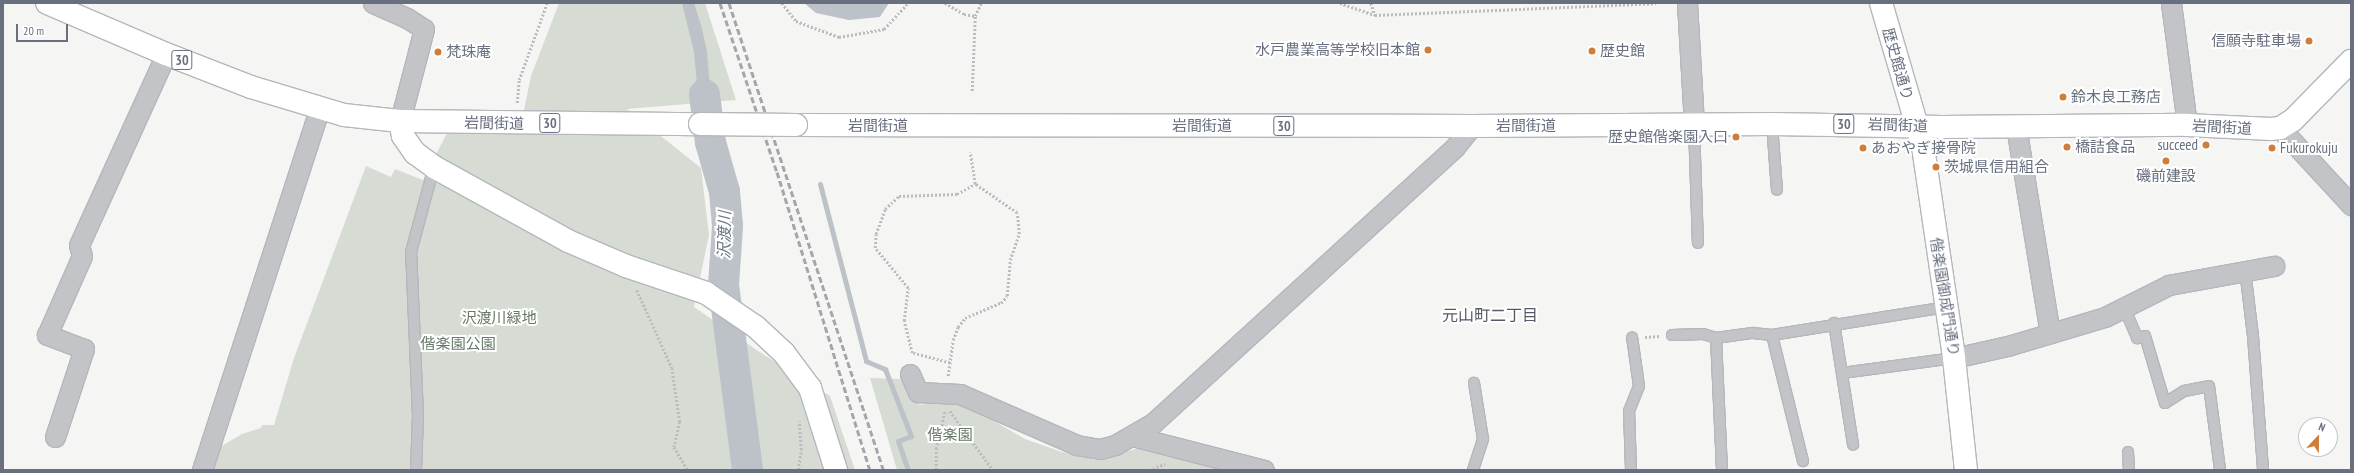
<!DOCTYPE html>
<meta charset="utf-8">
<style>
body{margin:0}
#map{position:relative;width:2354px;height:473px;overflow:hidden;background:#f5f6f3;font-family:"PT Sans Narrow","Noto Sans JP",sans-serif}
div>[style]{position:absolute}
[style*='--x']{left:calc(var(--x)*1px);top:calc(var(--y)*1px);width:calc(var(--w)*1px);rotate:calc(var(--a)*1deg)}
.green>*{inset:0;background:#d6dcd4}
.water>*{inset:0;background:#bcc2c8}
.stream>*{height:5px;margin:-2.5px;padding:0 2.5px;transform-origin:2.5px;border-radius:2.5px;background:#bcc2c8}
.river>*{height:31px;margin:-15.5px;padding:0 15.5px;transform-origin:15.5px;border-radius:15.5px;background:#bcc2c8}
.path>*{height:2.5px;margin-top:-1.25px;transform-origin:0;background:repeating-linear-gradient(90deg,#bbbcbf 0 2px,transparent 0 4px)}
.roads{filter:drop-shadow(1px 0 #b4b7bc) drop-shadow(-1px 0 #b4b7bc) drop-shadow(0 1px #b4b7bc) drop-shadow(0 -1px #b4b7bc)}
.lane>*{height:10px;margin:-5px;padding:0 5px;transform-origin:5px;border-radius:5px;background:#c2c4c7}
.street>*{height:19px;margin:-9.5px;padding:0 9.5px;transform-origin:9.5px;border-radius:9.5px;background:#c2c4c7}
.secondary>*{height:22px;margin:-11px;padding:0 11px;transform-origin:11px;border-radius:11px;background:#fff}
.primary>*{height:22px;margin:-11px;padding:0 11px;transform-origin:11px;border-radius:11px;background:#fff}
.rail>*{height:3px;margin-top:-1.5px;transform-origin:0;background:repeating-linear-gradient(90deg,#a3a6ac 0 6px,transparent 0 9px)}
.bridges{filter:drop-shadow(1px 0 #b5b7bb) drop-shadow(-1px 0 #b5b7bb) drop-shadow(0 1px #b5b7bb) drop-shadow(0 -1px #b5b7bb)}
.primary-bridge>*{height:22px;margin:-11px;padding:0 11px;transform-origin:11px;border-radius:11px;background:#fff}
.dots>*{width:11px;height:11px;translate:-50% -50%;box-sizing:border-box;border:2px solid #fff;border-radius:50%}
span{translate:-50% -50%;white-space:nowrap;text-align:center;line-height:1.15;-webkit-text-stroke:4px #fff;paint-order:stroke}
.shield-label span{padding:1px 3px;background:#fff;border:1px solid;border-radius:3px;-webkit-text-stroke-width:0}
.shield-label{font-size:14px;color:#687080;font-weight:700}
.poi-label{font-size:15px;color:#687080}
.right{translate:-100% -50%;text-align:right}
.left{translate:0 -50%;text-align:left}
.street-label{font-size:15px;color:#687080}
.park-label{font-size:15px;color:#667866}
.water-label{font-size:16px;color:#697783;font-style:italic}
.neighbourhood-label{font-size:16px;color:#555b66}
.frame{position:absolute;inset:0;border:4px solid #687080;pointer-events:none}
.north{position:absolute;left:2298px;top:417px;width:40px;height:40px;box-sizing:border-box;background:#fff;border:1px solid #c3c6cc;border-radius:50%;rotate:22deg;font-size:11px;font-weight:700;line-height:16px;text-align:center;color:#687080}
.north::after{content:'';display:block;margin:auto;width:14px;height:18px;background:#ce7d3b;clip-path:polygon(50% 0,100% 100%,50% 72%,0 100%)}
.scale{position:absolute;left:16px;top:24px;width:52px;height:18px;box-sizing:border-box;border:2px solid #687080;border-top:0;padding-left:5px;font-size:12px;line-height:14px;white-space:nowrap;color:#687080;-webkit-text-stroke:3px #fff;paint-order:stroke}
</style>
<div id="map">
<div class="green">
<i style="clip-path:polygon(559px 3px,705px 3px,736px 100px,627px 109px,701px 168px,709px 235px,694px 307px,758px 351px,830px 396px,855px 470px,213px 470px,220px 447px,242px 434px,261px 428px,262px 425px,274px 425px,294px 358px,366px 166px,391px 177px,395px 169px,423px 180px,447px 133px,520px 129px,531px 76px)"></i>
<i style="clip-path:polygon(870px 378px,904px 379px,919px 405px,957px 399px,1025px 439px,1062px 452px,1096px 460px,1139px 448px,1174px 452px,1243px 470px,897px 470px)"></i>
</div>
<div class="water">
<i style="clip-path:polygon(682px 3px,694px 3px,701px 25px,707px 51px,712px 116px,700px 117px,694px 52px)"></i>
<i style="clip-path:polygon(804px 3px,889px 3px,880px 17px,849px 20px,816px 13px)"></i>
</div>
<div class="stream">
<i style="--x:820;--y:184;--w:183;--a:75.4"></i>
<i style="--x:866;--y:361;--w:21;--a:23"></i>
<i style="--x:885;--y:369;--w:72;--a:68.8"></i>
<i style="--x:911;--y:436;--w:14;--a:159"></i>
<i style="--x:898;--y:441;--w:31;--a:71"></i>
</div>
<div class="river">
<i style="--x:704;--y:94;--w:48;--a:82.9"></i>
<i style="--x:710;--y:142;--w:51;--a:74.1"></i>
<i style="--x:724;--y:191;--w:35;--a:85"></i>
<i style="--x:727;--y:226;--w:58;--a:93.9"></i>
<i style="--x:723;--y:284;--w:188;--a:82.6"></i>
</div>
<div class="path">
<i style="--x:782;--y:3;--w:23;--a:52"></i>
<i style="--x:796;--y:21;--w:46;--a:20.4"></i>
<i style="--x:839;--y:37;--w:46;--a:-10.1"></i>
<i style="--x:884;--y:29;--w:35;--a:-47"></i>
<i style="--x:945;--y:3;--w:22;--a:30"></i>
<i style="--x:964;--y:14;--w:11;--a:10"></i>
<i style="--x:975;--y:16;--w:14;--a:-65"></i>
<i style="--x:1340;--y:3;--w:37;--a:19"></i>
<i style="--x:1375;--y:15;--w:281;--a:-2.4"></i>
<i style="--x:1371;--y:3;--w:13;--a:72"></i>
<i style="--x:972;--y:91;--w:75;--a:-87.7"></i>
<i style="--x:517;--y:103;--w:23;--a:-85"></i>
<i style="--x:519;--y:80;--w:82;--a:-70"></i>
<i style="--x:637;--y:290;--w:85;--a:65.8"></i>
<i style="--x:672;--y:368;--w:55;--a:81.6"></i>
<i style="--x:680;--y:422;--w:26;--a:103"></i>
<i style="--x:674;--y:447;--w:27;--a:59"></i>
<i style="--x:1645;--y:337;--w:15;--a:-4"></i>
<i style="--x:950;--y:363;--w:39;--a:-165"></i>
<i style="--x:912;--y:353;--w:33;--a:-104"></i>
<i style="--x:904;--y:321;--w:33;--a:-83"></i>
<i style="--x:908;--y:288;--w:52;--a:-129.5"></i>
<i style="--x:875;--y:248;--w:14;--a:-86"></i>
<i style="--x:876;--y:234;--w:27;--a:-70"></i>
<i style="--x:885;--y:209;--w:19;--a:-43"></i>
<i style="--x:899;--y:196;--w:58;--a:-2"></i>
<i style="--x:957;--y:194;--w:21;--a:-29"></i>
<i style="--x:948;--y:376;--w:36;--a:-82"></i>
<i style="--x:953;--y:340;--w:14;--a:-69"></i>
<i style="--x:958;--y:327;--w:11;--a:-52"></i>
<i style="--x:965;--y:318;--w:39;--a:-23"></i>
<i style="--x:1001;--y:303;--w:9;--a:-49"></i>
<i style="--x:1007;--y:296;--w:36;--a:-85"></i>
<i style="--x:1010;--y:260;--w:28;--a:-71"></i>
<i style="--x:1019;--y:234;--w:21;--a:-95"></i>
<i style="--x:1017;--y:213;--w:51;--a:-145.4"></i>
<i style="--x:975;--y:184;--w:32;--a:-99"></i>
<i style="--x:950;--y:411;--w:73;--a:53.9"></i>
<i style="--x:798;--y:470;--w:20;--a:-81"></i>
<i style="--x:801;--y:450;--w:29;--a:-94"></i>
<i style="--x:936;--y:470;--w:21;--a:-90"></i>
<i style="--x:936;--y:449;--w:39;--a:-77"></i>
<i style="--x:1149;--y:470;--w:17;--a:-21"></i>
</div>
<div class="roads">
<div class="lane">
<i style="--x:1772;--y:124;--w:66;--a:85.7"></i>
<i style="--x:1694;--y:125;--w:118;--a:88.1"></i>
<i style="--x:2245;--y:270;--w:66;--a:83.1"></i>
<i style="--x:2253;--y:336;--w:134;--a:85.7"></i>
<i style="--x:2124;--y:307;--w:34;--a:67"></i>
<i style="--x:2137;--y:338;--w:8;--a:-14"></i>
<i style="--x:2145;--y:336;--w:70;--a:73.4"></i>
<i style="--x:2165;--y:403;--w:22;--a:-32"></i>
<i style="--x:2184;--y:391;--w:25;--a:-11"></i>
<i style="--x:2209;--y:386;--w:85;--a:82.5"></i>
<i style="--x:1834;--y:323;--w:123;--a:81.1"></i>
<i style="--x:1672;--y:335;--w:31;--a:-2"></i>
<i style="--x:1703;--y:334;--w:14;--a:17"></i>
<i style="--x:1716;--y:338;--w:37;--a:-8"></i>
<i style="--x:1753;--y:333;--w:19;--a:6"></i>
<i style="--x:1772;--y:335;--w:176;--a:-9.1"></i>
<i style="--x:1772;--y:335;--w:130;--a:76.2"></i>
<i style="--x:1716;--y:338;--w:132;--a:87.4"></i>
<i style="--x:1842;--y:373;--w:113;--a:-7.6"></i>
<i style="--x:2128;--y:452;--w:18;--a:87"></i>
<i style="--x:416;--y:470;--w:54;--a:-87.9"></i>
<i style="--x:418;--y:416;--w:164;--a:-92.4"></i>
<i style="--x:411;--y:252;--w:88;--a:-74.9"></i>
<i style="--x:1473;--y:470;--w:33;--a:-72"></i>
<i style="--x:1483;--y:439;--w:57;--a:-99.1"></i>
<i style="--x:1631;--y:470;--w:59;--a:-91.9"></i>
<i style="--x:1629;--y:411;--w:27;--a:-68"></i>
<i style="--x:1639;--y:386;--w:49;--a:-98.1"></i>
</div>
<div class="street">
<i style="--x:373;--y:3;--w:37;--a:24"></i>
<i style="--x:407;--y:18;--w:20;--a:33"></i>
<i style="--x:424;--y:29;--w:95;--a:104.6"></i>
<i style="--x:1687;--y:3;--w:122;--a:86.7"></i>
<i style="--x:2171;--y:3;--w:123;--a:82.5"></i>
<i style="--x:2016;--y:126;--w:210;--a:80.7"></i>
<i style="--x:2280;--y:128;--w:105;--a:47.3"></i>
<i style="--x:1954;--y:358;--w:58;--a:-12.8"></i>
<i style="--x:2011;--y:345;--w:98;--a:-16.6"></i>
<i style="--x:2105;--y:317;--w:72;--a:-26.6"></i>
<i style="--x:2169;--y:285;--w:107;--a:-10.3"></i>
<i style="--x:910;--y:374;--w:20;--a:66"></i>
<i style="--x:918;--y:392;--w:42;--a:2.7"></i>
<i style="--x:960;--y:394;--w:128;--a:23.6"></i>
<i style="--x:1077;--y:445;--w:23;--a:10"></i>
<i style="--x:1100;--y:449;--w:16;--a:-15"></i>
<i style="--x:1115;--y:445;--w:44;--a:-30.1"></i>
<i style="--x:1153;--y:423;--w:409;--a:-42.4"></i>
<i style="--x:1455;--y:147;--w:27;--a:-51"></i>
<i style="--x:1132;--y:436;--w:136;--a:14.4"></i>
<i style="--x:55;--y:437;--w:93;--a:-71.8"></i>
<i style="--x:84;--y:349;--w:40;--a:-159"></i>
<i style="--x:47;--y:335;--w:86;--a:-66.1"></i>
<i style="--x:82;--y:256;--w:11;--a:-105"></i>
<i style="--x:79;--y:245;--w:210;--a:-65.5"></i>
<i style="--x:202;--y:470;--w:379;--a:-72"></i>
</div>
<div class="secondary">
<i style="--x:1881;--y:3;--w:150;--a:73.7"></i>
<i style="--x:1923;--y:147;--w:213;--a:81.6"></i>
<i style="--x:1954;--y:358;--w:113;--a:83.9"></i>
<i style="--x:400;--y:121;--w:15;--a:79"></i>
<i style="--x:403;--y:136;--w:21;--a:55"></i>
<i style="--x:415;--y:153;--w:24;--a:36"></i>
<i style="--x:434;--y:167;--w:153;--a:28.9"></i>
<i style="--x:568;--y:241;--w:63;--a:23.3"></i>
<i style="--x:626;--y:266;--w:84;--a:18.6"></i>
<i style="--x:706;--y:293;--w:60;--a:34.2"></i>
<i style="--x:756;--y:327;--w:38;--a:43"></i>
<i style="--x:784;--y:353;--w:44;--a:53.4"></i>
<i style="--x:810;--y:388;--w:86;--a:72.4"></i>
</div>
<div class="primary">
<i style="--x:47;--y:3;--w:129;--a:23.2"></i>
<i style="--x:166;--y:54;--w:91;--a:21.2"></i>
<i style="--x:251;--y:87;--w:97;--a:16.8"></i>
<i style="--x:344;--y:115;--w:56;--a:6.1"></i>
<i style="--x:400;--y:121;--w:300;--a:0.6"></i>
<i style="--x:796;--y:125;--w:676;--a:0.08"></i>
<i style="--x:1472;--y:126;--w:300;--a:-0.4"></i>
<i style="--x:1772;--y:124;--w:170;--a:1"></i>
<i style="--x:1942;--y:127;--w:245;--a:-0.5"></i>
<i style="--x:2187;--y:125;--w:84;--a:2.7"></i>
<i style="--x:2271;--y:129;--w:9;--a:-6"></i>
<i style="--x:2280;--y:128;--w:15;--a:-32"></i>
<i style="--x:2293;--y:120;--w:83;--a:-45.5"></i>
</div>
</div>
<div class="rail">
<i style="--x:720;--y:3;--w:178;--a:71.4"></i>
<i style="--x:777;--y:172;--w:312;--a:72.7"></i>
<i style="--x:729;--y:3;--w:492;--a:71.7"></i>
</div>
<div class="bridges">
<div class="primary-bridge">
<i style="--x:700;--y:124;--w:96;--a:0.6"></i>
</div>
</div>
<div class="dots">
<i style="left:2309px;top:41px;background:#ce7d3b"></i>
<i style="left:1428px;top:50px;background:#ce7d3b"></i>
<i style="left:1592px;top:51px;background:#ce7d3b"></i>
<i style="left:438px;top:52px;background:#ce7d3b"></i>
<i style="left:2063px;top:97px;background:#ce7d3b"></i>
<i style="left:1736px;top:137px;background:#ce7d3b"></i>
<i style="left:2206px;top:145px;background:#ce7d3b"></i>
<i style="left:2067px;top:147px;background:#ce7d3b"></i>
<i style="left:1863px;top:148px;background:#ce7d3b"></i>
<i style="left:2272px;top:148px;background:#ce7d3b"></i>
<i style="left:2166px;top:161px;background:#ce7d3b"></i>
<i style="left:1936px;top:167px;background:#ce7d3b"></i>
</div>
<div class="shield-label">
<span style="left:182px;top:60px">30</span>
<span style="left:550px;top:123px">30</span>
<span style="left:1844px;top:124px">30</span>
<span style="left:1284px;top:126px">30</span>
</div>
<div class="poi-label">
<span class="right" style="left:2301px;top:41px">信願寺駐車場</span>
<span class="right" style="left:1420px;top:50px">水戸農業高等学校旧本館</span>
<span class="left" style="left:1600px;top:51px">歴史館</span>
<span class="left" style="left:446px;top:52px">梵珠庵</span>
<span class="left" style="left:2071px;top:97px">鈴木良工務店</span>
<span class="right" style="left:1728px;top:137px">歴史館偕楽園入口</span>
<span class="right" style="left:2198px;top:145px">succeed</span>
<span class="left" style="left:2075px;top:147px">橋詰食品</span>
<span class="left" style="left:1871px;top:148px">あおやぎ接骨院</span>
<span class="left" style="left:2280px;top:148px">Fukurokuju</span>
<span class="left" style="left:1944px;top:167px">茨城県信用組合</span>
<span style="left:2166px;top:176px">磯前建設</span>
</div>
<div class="street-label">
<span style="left:1898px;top:64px;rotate:74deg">歴史館通り</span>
<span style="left:494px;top:123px;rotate:1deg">岩間街道</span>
<span style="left:1898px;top:125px;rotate:2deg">岩間街道</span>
<span style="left:878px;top:126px">岩間街道</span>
<span style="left:1202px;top:126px">岩間街道</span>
<span style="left:1526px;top:126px">岩間街道</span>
<span style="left:2222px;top:127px;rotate:3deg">岩間街道</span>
<span style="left:1945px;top:297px;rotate:81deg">偕楽園御成門通り</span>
</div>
<div class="park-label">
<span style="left:499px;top:318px">沢渡川緑地</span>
<span style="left:458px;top:344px">偕楽園公園</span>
<span style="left:950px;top:435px">偕楽園</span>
</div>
<div class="water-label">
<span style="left:724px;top:235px;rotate:-89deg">沢渡川</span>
</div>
<div class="neighbourhood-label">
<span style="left:1490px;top:315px">元山町二丁目</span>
</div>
<div class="frame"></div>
<div class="north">N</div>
<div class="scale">20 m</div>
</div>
